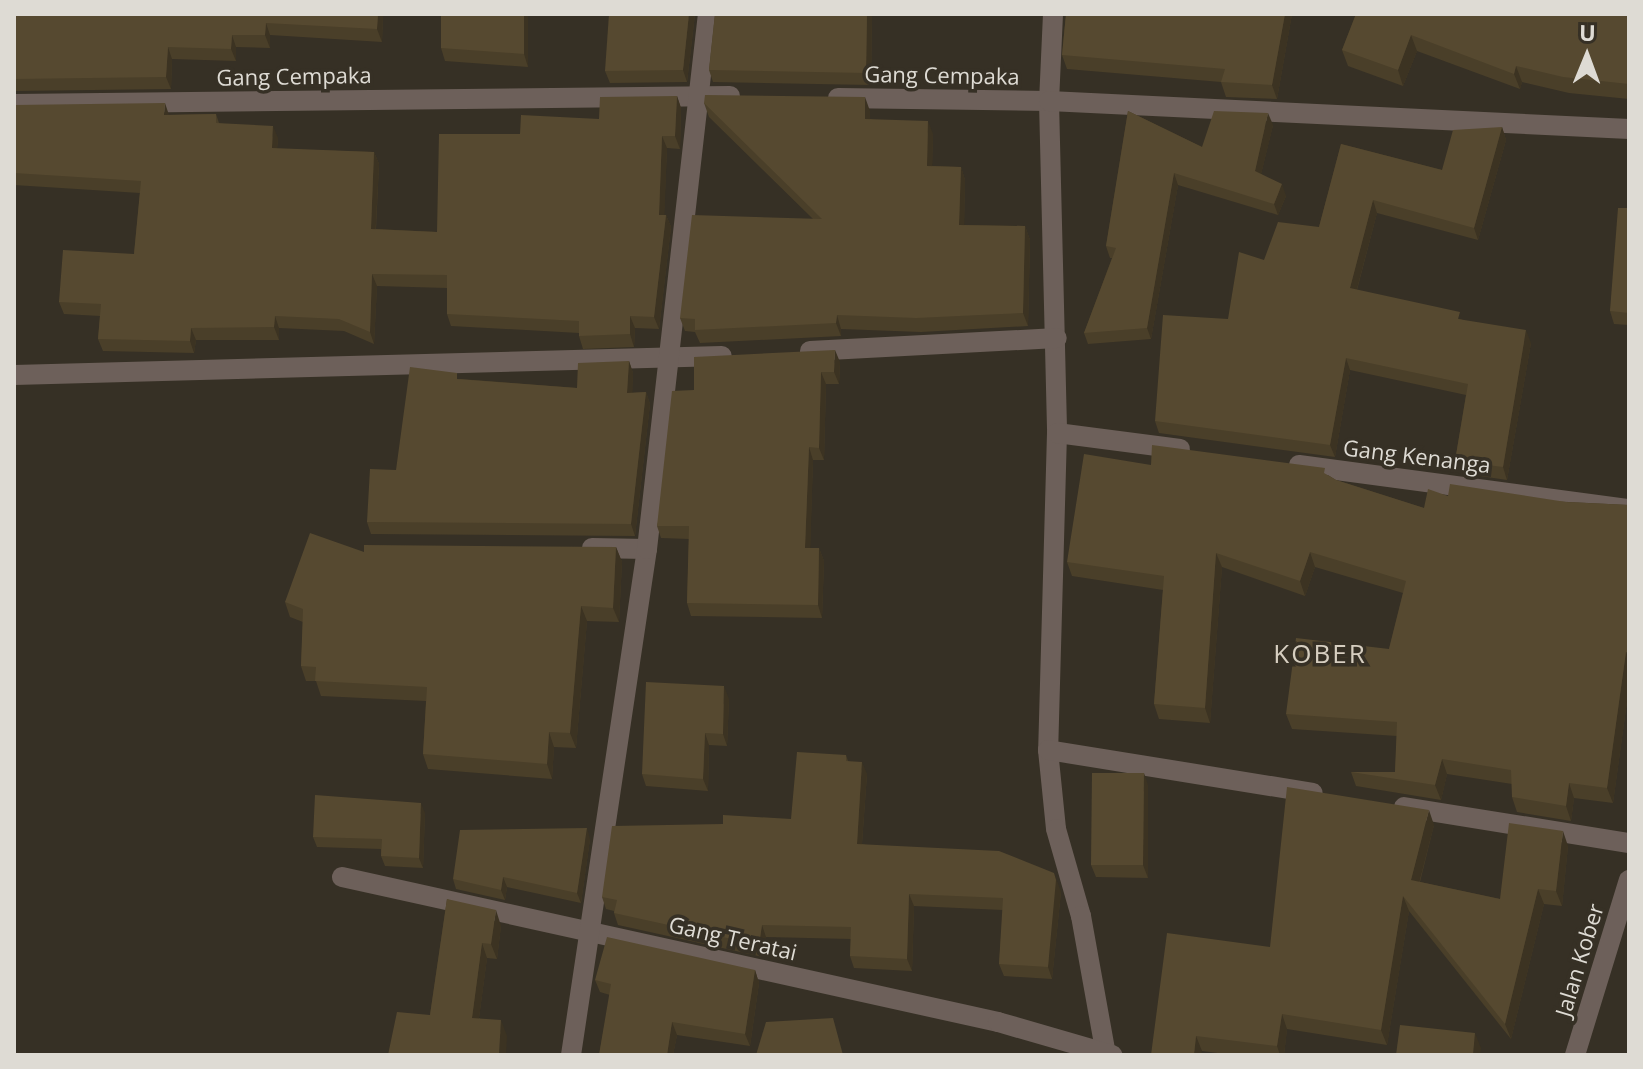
<!DOCTYPE html>
<style>
body{margin:0}
#map{position:relative;width:1643px;height:1069px;overflow:hidden;background:#363025;font-family:"Open Sans",sans-serif}
div>[style]{position:absolute}
[style*='--x']{left:calc(var(--x)*1px);top:calc(var(--y)*1px);width:calc(var(--w)*1px);rotate:calc(var(--a)*1deg)}
.minor>*{height:20px;margin:-10px;padding:0 10px;transform-origin:10px;border-radius:10px;background:#6d605a}
.tertiary>*{height:20px;margin:-10px;padding:0 10px;transform-origin:10px;border-radius:10px;background:#6d605a}
.wall>*{inset:0;background:#4a3f29}
.shaded-wall>*{inset:0;background:#3c3322}
.building>*{inset:0;background:#564930}
span{translate:-50% -50%;white-space:nowrap;text-align:center;line-height:1.15;-webkit-text-stroke:7px #363025;paint-order:stroke}
.street-label{font-size:22px;color:#dedbd4}
.quarter-label{font-size:26px;color:#d6cec0;letter-spacing:2px}
.frame{position:absolute;inset:0;border:16px solid #dedbd4;pointer-events:none}
.north{position:absolute;left:1547px;top:16px;width:80px;height:80px;-webkit-text-stroke:6px #363025;paint-order:stroke;rotate:1deg;font-size:22px;font-weight:700;line-height:32px;text-align:center;color:#dedbd4}
.north::after{content:'';display:block;margin:auto;width:28px;height:36px;background:#dedbd4;clip-path:polygon(50% 0,100% 100%,50% 72%,0 100%)}
</style>
<div id="map">
<div class="minor">
<i style="--x:1053;--y:14;--w:87;--a:92.6"></i>
<i style="--x:1049;--y:101;--w:332;--a:88.6"></i>
<i style="--x:1057;--y:433;--w:317;--a:91.6"></i>
<i style="--x:1048;--y:750;--w:79;--a:84.2"></i>
<i style="--x:1056;--y:829;--w:91;--a:74"></i>
<i style="--x:1081;--y:916;--w:141;--a:79.8"></i>
<i style="--x:838;--y:98;--w:211;--a:0.8"></i>
<i style="--x:1049;--y:101;--w:581;--a:2.76"></i>
<i style="--x:14;--y:104;--w:716;--a:-0.64"></i>
<i style="--x:810;--y:351;--w:247;--a:-3"></i>
<i style="--x:14;--y:375;--w:708;--a:-1.54"></i>
<i style="--x:1057;--y:433;--w:124;--a:7.4"></i>
<i style="--x:1299;--y:465;--w:333;--a:7.6"></i>
<i style="--x:592;--y:548;--w:55;--a:1"></i>
<i style="--x:1048;--y:750;--w:268;--a:9.2"></i>
<i style="--x:1404;--y:807;--w:228;--a:9.1"></i>
<i style="--x:342;--y:877;--w:672;--a:12.46"></i>
<i style="--x:998;--y:1022;--w:119;--a:16.1"></i>
<i style="--x:571;--y:1055;--w:512;--a:-81.46"></i>
<i style="--x:647;--y:549;--w:538;--a:-83.5"></i>
</div>
<div class="tertiary">
<i style="--x:1575;--y:1055;--w:183;--a:-72.9"></i>
</div>
<div class="wall">
<i style="clip-path:polygon(14px 14px,383px 14px,382px 42px,270px 35px,270px 48px,236px 47px,236px 61px,172px 59px,171px 89px,14px 91px)"></i>
<i style="clip-path:polygon(528px 14px,528px 67px,445px 61px,441px 48px)"></i>
<i style="clip-path:polygon(695px 14px,687px 82px,610px 83px,605px 71px)"></i>
<i style="clip-path:polygon(715px 14px,872px 14px,871px 85px,713px 82px,709px 70px)"></i>
<i style="clip-path:polygon(1066px 14px,1292px 14px,1277px 99px,1226px 97px,1221px 82px,1067px 69px,1062px 55px)"></i>
<i style="clip-path:polygon(1356px 14px,1629px 14px,1629px 99px,1569px 93px,1522px 82px,1520px 89px,1417px 51px,1403px 86px,1348px 66px,1342px 50px)"></i>
<i style="clip-path:polygon(677px 96px,681px 108px,680px 149px,667px 148px,664px 215px,666px 215px,671px 227px,659px 329px,635px 328px,634px 347px,583px 349px,579px 336px,579px 333px,451px 326px,447px 314px,447px 288px,377px 286px,374px 344px,344px 331px,279px 328px,279px 340px,196px 340px,194px 353px,103px 351px,98px 339px,100px 316px,64px 314px,59px 302px,134px 254px,140px 193px,14px 185px,14px 105px,169px 115px,216px 114px,219px 123px,278px 138px,277px 149px,374px 152px,379px 164px,376px 229px,437px 232px,520px 134px,599px 119px)"></i>
<i style="clip-path:polygon(704px 103px,870px 111px,870px 119px,933px 134px,932px 166px,961px 167px,965px 180px,964px 225px,1025px 226px,1030px 240px,1028px 326px,921px 332px,841px 329px,841px 336px,700px 343px,695px 332px,685px 331px,680px 318px,813px 219px,709px 117px)"></i>
<i style="clip-path:polygon(1128px 111px,1202px 147px,1273px 125px,1261px 174px,1286px 196px,1278px 215px,1178px 185px,1151px 339px,1088px 344px,1084px 333px,1112px 258px,1110px 258px,1106px 246px)"></i>
<i style="clip-path:polygon(1502px 127px,1506px 140px,1478px 240px,1377px 213px,1357px 290px,1463px 320px,1531px 343px,1507px 480px,1460px 473px,1455px 461px,1466px 395px,1350px 370px,1335px 457px,1159px 433px,1155px 421px,1228px 319px,1264px 260px,1319px 227px,1341px 144px,1442px 170px)"></i>
<i style="clip-path:polygon(1629px 208px,1629px 325px,1614px 324px,1610px 311px)"></i>
<i style="clip-path:polygon(629px 361px,633px 373px,632px 393px,646px 392px,650px 404px,635px 536px,371px 534px,367px 522px,396px 470px,460px 379px,577px 388px)"></i>
<i style="clip-path:polygon(840px 362px,839px 384px,826px 384px,824px 460px,813px 460px,810px 548px,819px 548px,824px 561px,822px 618px,691px 616px,687px 603px,689px 539px,661px 538px,657px 526px,694px 390px)"></i>
<i style="clip-path:polygon(1151px 465px,1328px 475px,1336px 480px,1424px 508px,1448px 496px,1629px 505px,1629px 687px,1613px 803px,1574px 798px,1571px 821px,1517px 812px,1512px 797px,1512px 784px,1447px 774px,1441px 800px,1356px 786px,1351px 772px,1395px 772px,1397px 736px,1292px 729px,1286px 714px,1389px 649px,1403px 593px,1315px 567px,1305px 596px,1222px 567px,1210px 723px,1159px 719px,1154px 704px,1163px 590px,1072px 576px,1067px 562px)"></i>
<i style="clip-path:polygon(616px 547px,622px 562px,619px 622px,587px 621px,576px 748px,554px 747px,552px 779px,428px 769px,423px 754px,426px 701px,321px 696px,316px 681px,306px 681px,301px 666px,303px 622px,290px 617px,285px 602px,364px 552px)"></i>
<i style="clip-path:polygon(729px 699px,727px 746px,709px 745px,708px 791px,646px 786px,642px 774px)"></i>
<i style="clip-path:polygon(846px 755px,848px 761px,867px 774px,862px 844px,1061px 892px,1052px 979px,1004px 976px,999px 964px,1003px 910px,914px 906px,912px 971px,854px 968px,850px 956px,851px 939px,766px 937px,763px 957px,618px 925px,614px 913px,614px 911px,606px 909px,602px 897px,723px 824px,791px 819px)"></i>
<i style="clip-path:polygon(1148px 785px,1148px 878px,1096px 877px,1091px 865px)"></i>
<i style="clip-path:polygon(425px 813px,423px 868px,385px 866px,381px 856px,381px 849px,317px 847px,313px 837px)"></i>
<i style="clip-path:polygon(1434px 825px,1420px 882px,1500px 899px,1568px 846px,1562px 906px,1544px 904px,1511px 1039px,1409px 911px,1387px 1045px,1287px 1029px,1284px 1055px,1233px 1055px,1202px 1051px,1151px 1055px,1270px 947px)"></i>
<i style="clip-path:polygon(590px 839px,581px 903px,507px 887px,505px 900px,456px 889px,453px 879px)"></i>
<i style="clip-path:polygon(447px 899px,501px 926px,497px 959px,487px 958px,479px 1018px,507px 1036px,430px 1015px)"></i>
<i style="clip-path:polygon(755px 970px,759px 983px,750px 1046px,677px 1035px,673px 1055px,599px 1055px,610px 995px,600px 992px,595px 980px)"></i>
</div>
<div class="shaded-wall">
<i style="clip-path:polygon(378px 14px,383px 14px,382px 42px,377px 29px)"></i>
<i style="clip-path:polygon(524px 14px,528px 14px,528px 67px,524px 54px)"></i>
<i style="clip-path:polygon(689px 14px,695px 14px,687px 82px,683px 70px)"></i>
<i style="clip-path:polygon(867px 14px,872px 14px,871px 85px,866px 73px)"></i>
<i style="clip-path:polygon(1285px 14px,1292px 14px,1277px 99px,1272px 85px)"></i>
<i style="clip-path:polygon(266px 23px,270px 35px,270px 48px,265px 35px)"></i>
<i style="clip-path:polygon(232px 35px,236px 47px,236px 61px,231px 49px)"></i>
<i style="clip-path:polygon(1411px 35px,1417px 51px,1403px 86px,1398px 70px)"></i>
<i style="clip-path:polygon(168px 47px,172px 59px,171px 89px,166px 77px)"></i>
<i style="clip-path:polygon(1516px 66px,1522px 82px,1520px 89px,1514px 74px)"></i>
<i style="clip-path:polygon(677px 96px,681px 108px,680px 149px,675px 136px)"></i>
<i style="clip-path:polygon(865px 97px,870px 111px,870px 132px,865px 119px)"></i>
<i style="clip-path:polygon(165px 103px,169px 115px,164px 115px)"></i>
<i style="clip-path:polygon(1268px 113px,1273px 125px,1259px 183px,1255px 171px)"></i>
<i style="clip-path:polygon(928px 121px,933px 134px,932px 180px,927px 166px)"></i>
<i style="clip-path:polygon(273px 126px,278px 138px,276px 161px,272px 148px)"></i>
<i style="clip-path:polygon(1502px 127px,1506px 140px,1478px 240px,1474px 228px)"></i>
<i style="clip-path:polygon(662px 136px,667px 148px,664px 227px,659px 215px)"></i>
<i style="clip-path:polygon(374px 152px,379px 164px,375px 241px,371px 229px)"></i>
<i style="clip-path:polygon(961px 167px,965px 180px,964px 238px,959px 225px)"></i>
<i style="clip-path:polygon(1174px 173px,1178px 185px,1151px 339px,1147px 328px)"></i>
<i style="clip-path:polygon(1282px 184px,1286px 196px,1278px 215px,1274px 204px)"></i>
<i style="clip-path:polygon(1373px 200px,1377px 213px,1354px 300px,1350px 288px)"></i>
<i style="clip-path:polygon(666px 215px,671px 227px,659px 329px,654px 317px)"></i>
<i style="clip-path:polygon(1025px 226px,1030px 240px,1028px 326px,1023px 313px)"></i>
<i style="clip-path:polygon(372px 274px,377px 286px,374px 344px,370px 332px)"></i>
<i style="clip-path:polygon(837px 315px,841px 329px,841px 336px,836px 323px)"></i>
<i style="clip-path:polygon(275px 316px,279px 328px,279px 340px,274px 327px)"></i>
<i style="clip-path:polygon(630px 316px,635px 328px,634px 347px,630px 334px)"></i>
<i style="clip-path:polygon(191px 328px,196px 340px,194px 353px,190px 341px)"></i>
<i style="clip-path:polygon(1526px 330px,1531px 343px,1507px 480px,1503px 467px)"></i>
<i style="clip-path:polygon(835px 350px,840px 362px,839px 384px,834px 372px)"></i>
<i style="clip-path:polygon(1346px 358px,1350px 370px,1335px 457px,1330px 445px)"></i>
<i style="clip-path:polygon(629px 361px,633px 373px,632px 405px,627px 393px)"></i>
<i style="clip-path:polygon(821px 372px,826px 384px,824px 460px,819px 448px)"></i>
<i style="clip-path:polygon(646px 392px,650px 404px,635px 536px,631px 524px)"></i>
<i style="clip-path:polygon(809px 447px,813px 460px,810px 560px,805px 548px)"></i>
<i style="clip-path:polygon(616px 547px,622px 562px,619px 622px,613px 608px)"></i>
<i style="clip-path:polygon(819px 548px,824px 561px,822px 618px,818px 605px)"></i>
<i style="clip-path:polygon(1310px 552px,1315px 567px,1305px 596px,1300px 581px)"></i>
<i style="clip-path:polygon(1216px 553px,1222px 567px,1210px 723px,1205px 708px)"></i>
<i style="clip-path:polygon(581px 606px,587px 621px,576px 748px,570px 733px)"></i>
<i style="clip-path:polygon(1626px 652px,1629px 659px,1629px 687px,1613px 803px,1607px 788px)"></i>
<i style="clip-path:polygon(724px 686px,729px 699px,727px 746px,723px 734px)"></i>
<i style="clip-path:polygon(549px 732px,554px 747px,552px 779px,547px 764px)"></i>
<i style="clip-path:polygon(705px 733px,709px 745px,708px 791px,703px 779px)"></i>
<i style="clip-path:polygon(1442px 759px,1447px 774px,1441px 800px,1435px 785px)"></i>
<i style="clip-path:polygon(862px 762px,867px 774px,861px 856px,857px 844px)"></i>
<i style="clip-path:polygon(1144px 773px,1148px 785px,1148px 878px,1143px 865px)"></i>
<i style="clip-path:polygon(1569px 783px,1574px 798px,1571px 821px,1566px 806px)"></i>
<i style="clip-path:polygon(421px 803px,425px 813px,423px 868px,419px 858px)"></i>
<i style="clip-path:polygon(1429px 810px,1434px 825px,1416px 895px,1411px 880px)"></i>
<i style="clip-path:polygon(587px 828px,590px 839px,581px 903px,577px 893px)"></i>
<i style="clip-path:polygon(1563px 831px,1568px 846px,1562px 906px,1556px 891px)"></i>
<i style="clip-path:polygon(1054px 873px,1061px 892px,1052px 979px,1048px 967px)"></i>
<i style="clip-path:polygon(503px 877px,507px 887px,505px 900px,501px 890px)"></i>
<i style="clip-path:polygon(1538px 889px,1544px 904px,1511px 1039px,1505px 1024px)"></i>
<i style="clip-path:polygon(909px 894px,914px 906px,912px 971px,907px 959px)"></i>
<i style="clip-path:polygon(1403px 896px,1409px 911px,1387px 1045px,1381px 1030px)"></i>
<i style="clip-path:polygon(496px 910px,501px 926px,497px 959px,491px 944px)"></i>
<i style="clip-path:polygon(762px 925px,766px 937px,763px 957px,759px 945px)"></i>
<i style="clip-path:polygon(482px 943px,487px 958px,477px 1033px,472px 1018px)"></i>
<i style="clip-path:polygon(755px 970px,759px 983px,750px 1046px,745px 1034px)"></i>
<i style="clip-path:polygon(1282px 1014px,1287px 1029px,1284px 1055px,1280px 1055px,1277px 1046px)"></i>
<i style="clip-path:polygon(501px 1020px,507px 1036px,506px 1055px,499px 1055px)"></i>
<i style="clip-path:polygon(672px 1022px,677px 1035px,673px 1055px,667px 1055px)"></i>
<i style="clip-path:polygon(1475px 1033px,1481px 1048px,1480px 1055px,1473px 1055px)"></i>
<i style="clip-path:polygon(1196px 1036px,1202px 1051px,1201px 1055px,1194px 1055px)"></i>
</div>
<div class="building">
<i style="clip-path:polygon(14px 14px,378px 14px,377px 29px,266px 23px,265px 35px,232px 35px,231px 49px,168px 47px,166px 77px,14px 79px)"></i>
<i style="clip-path:polygon(441px 14px,524px 14px,524px 54px,441px 48px)"></i>
<i style="clip-path:polygon(609px 14px,689px 14px,683px 70px,605px 71px)"></i>
<i style="clip-path:polygon(715px 14px,867px 14px,866px 73px,709px 70px)"></i>
<i style="clip-path:polygon(1066px 14px,1285px 14px,1272px 85px,1221px 82px,1225px 69px,1062px 55px)"></i>
<i style="clip-path:polygon(1356px 14px,1629px 14px,1629px 84px,1563px 77px,1516px 66px,1514px 74px,1411px 35px,1398px 70px,1342px 50px)"></i>
<i style="clip-path:polygon(705px 95px,865px 97px,865px 119px,928px 121px,927px 166px,961px 167px,959px 225px,1025px 226px,1023px 313px,916px 318px,837px 315px,836px 323px,695px 330px,695px 319px,680px 318px,692px 215px,822px 219px,704px 103px)"></i>
<i style="clip-path:polygon(677px 96px,675px 136px,662px 136px,659px 215px,666px 215px,654px 317px,630px 316px,630px 334px,579px 336px,579px 321px,447px 314px,447px 275px,372px 274px,370px 332px,339px 319px,275px 316px,274px 327px,191px 328px,190px 341px,98px 339px,101px 304px,59px 302px,63px 250px,134px 254px,141px 181px,14px 173px,14px 105px,165px 103px,164px 115px,216px 114px,216px 123px,273px 126px,272px 148px,374px 152px,371px 229px,437px 232px,439px 134px,520px 134px,521px 115px,599px 119px,600px 97px)"></i>
<i style="clip-path:polygon(1128px 111px,1202px 147px,1214px 111px,1268px 113px,1255px 171px,1282px 184px,1274px 204px,1174px 173px,1147px 328px,1084px 333px,1116px 248px,1106px 246px)"></i>
<i style="clip-path:polygon(1502px 127px,1474px 228px,1373px 200px,1350px 288px,1460px 312px,1458px 319px,1526px 330px,1503px 467px,1455px 461px,1468px 384px,1346px 358px,1330px 445px,1155px 421px,1163px 315px,1228px 319px,1239px 252px,1264px 260px,1278px 222px,1319px 227px,1341px 144px,1442px 170px,1453px 130px)"></i>
<i style="clip-path:polygon(1618px 208px,1629px 208px,1629px 313px,1610px 311px)"></i>
<i style="clip-path:polygon(835px 350px,834px 372px,821px 372px,819px 448px,809px 447px,805px 548px,819px 548px,818px 605px,687px 603px,689px 526px,657px 526px,672px 391px,694px 390px,694px 357px)"></i>
<i style="clip-path:polygon(629px 361px,627px 393px,646px 392px,631px 524px,367px 522px,370px 469px,396px 470px,410px 367px,457px 373px,457px 379px,577px 388px,578px 363px)"></i>
<i style="clip-path:polygon(1152px 445px,1325px 468px,1324px 473px,1336px 480px,1424px 508px,1428px 489px,1448px 496px,1450px 484px,1566px 502px,1629px 505px,1629px 652px,1626px 652px,1607px 788px,1569px 783px,1566px 806px,1512px 797px,1511px 770px,1442px 759px,1435px 785px,1351px 772px,1395px 772px,1397px 722px,1286px 714px,1296px 638px,1389px 649px,1406px 581px,1310px 552px,1300px 581px,1216px 553px,1205px 708px,1154px 704px,1164px 576px,1067px 562px,1084px 454px,1151px 465px)"></i>
<i style="clip-path:polygon(310px 533px,364px 552px,364px 545px,616px 547px,613px 608px,581px 606px,570px 733px,549px 732px,547px 764px,423px 754px,427px 687px,315px 681px,316px 667px,301px 666px,303px 609px,285px 602px)"></i>
<i style="clip-path:polygon(646px 682px,724px 686px,723px 734px,705px 733px,703px 779px,642px 774px)"></i>
<i style="clip-path:polygon(797px 752px,846px 755px,846px 761px,862px 762px,857px 844px,999px 851px,1054px 873px,1056px 880px,1048px 967px,999px 964px,1003px 898px,909px 894px,907px 959px,850px 956px,851px 927px,762px 925px,759px 945px,614px 913px,617px 900px,602px 897px,612px 826px,723px 824px,723px 815px,791px 819px)"></i>
<i style="clip-path:polygon(1092px 773px,1144px 773px,1143px 865px,1091px 865px)"></i>
<i style="clip-path:polygon(1287px 787px,1429px 810px,1411px 880px,1500px 899px,1509px 823px,1563px 831px,1556px 891px,1538px 889px,1505px 1024px,1403px 896px,1381px 1030px,1282px 1014px,1277px 1046px,1196px 1036px,1194px 1055px,1151px 1055px,1167px 933px,1270px 947px)"></i>
<i style="clip-path:polygon(315px 795px,421px 803px,419px 858px,381px 856px,382px 839px,313px 837px)"></i>
<i style="clip-path:polygon(587px 828px,577px 893px,503px 877px,501px 890px,453px 879px,460px 830px)"></i>
<i style="clip-path:polygon(447px 899px,496px 910px,491px 944px,482px 943px,472px 1018px,501px 1020px,499px 1055px,388px 1055px,397px 1012px,430px 1015px)"></i>
<i style="clip-path:polygon(607px 937px,755px 970px,745px 1034px,672px 1022px,667px 1055px,599px 1055px,611px 984px,595px 980px)"></i>
<i style="clip-path:polygon(833px 1018px,843px 1055px,756px 1055px,766px 1022px)"></i>
<i style="clip-path:polygon(1400px 1025px,1475px 1033px,1473px 1055px,1396px 1055px)"></i>
</div>
<div class="street-label">
<span style="left:942px;top:75px;rotate:1deg">Gang Cempaka</span>
<span style="left:294px;top:76px;rotate:-1deg">Gang Cempaka</span>
<span style="left:1417px;top:456px;rotate:7deg">Gang Kenanga</span>
<span style="left:733px;top:938px;rotate:13deg">Gang Teratai</span>
<span style="left:1579px;top:960px;rotate:-73deg">Jalan Kober</span>
</div>
<div class="quarter-label">
<span style="left:1320px;top:654px">KOBER</span>
</div>
<div class="frame"></div>
<div class="north">U</div>
</div>
